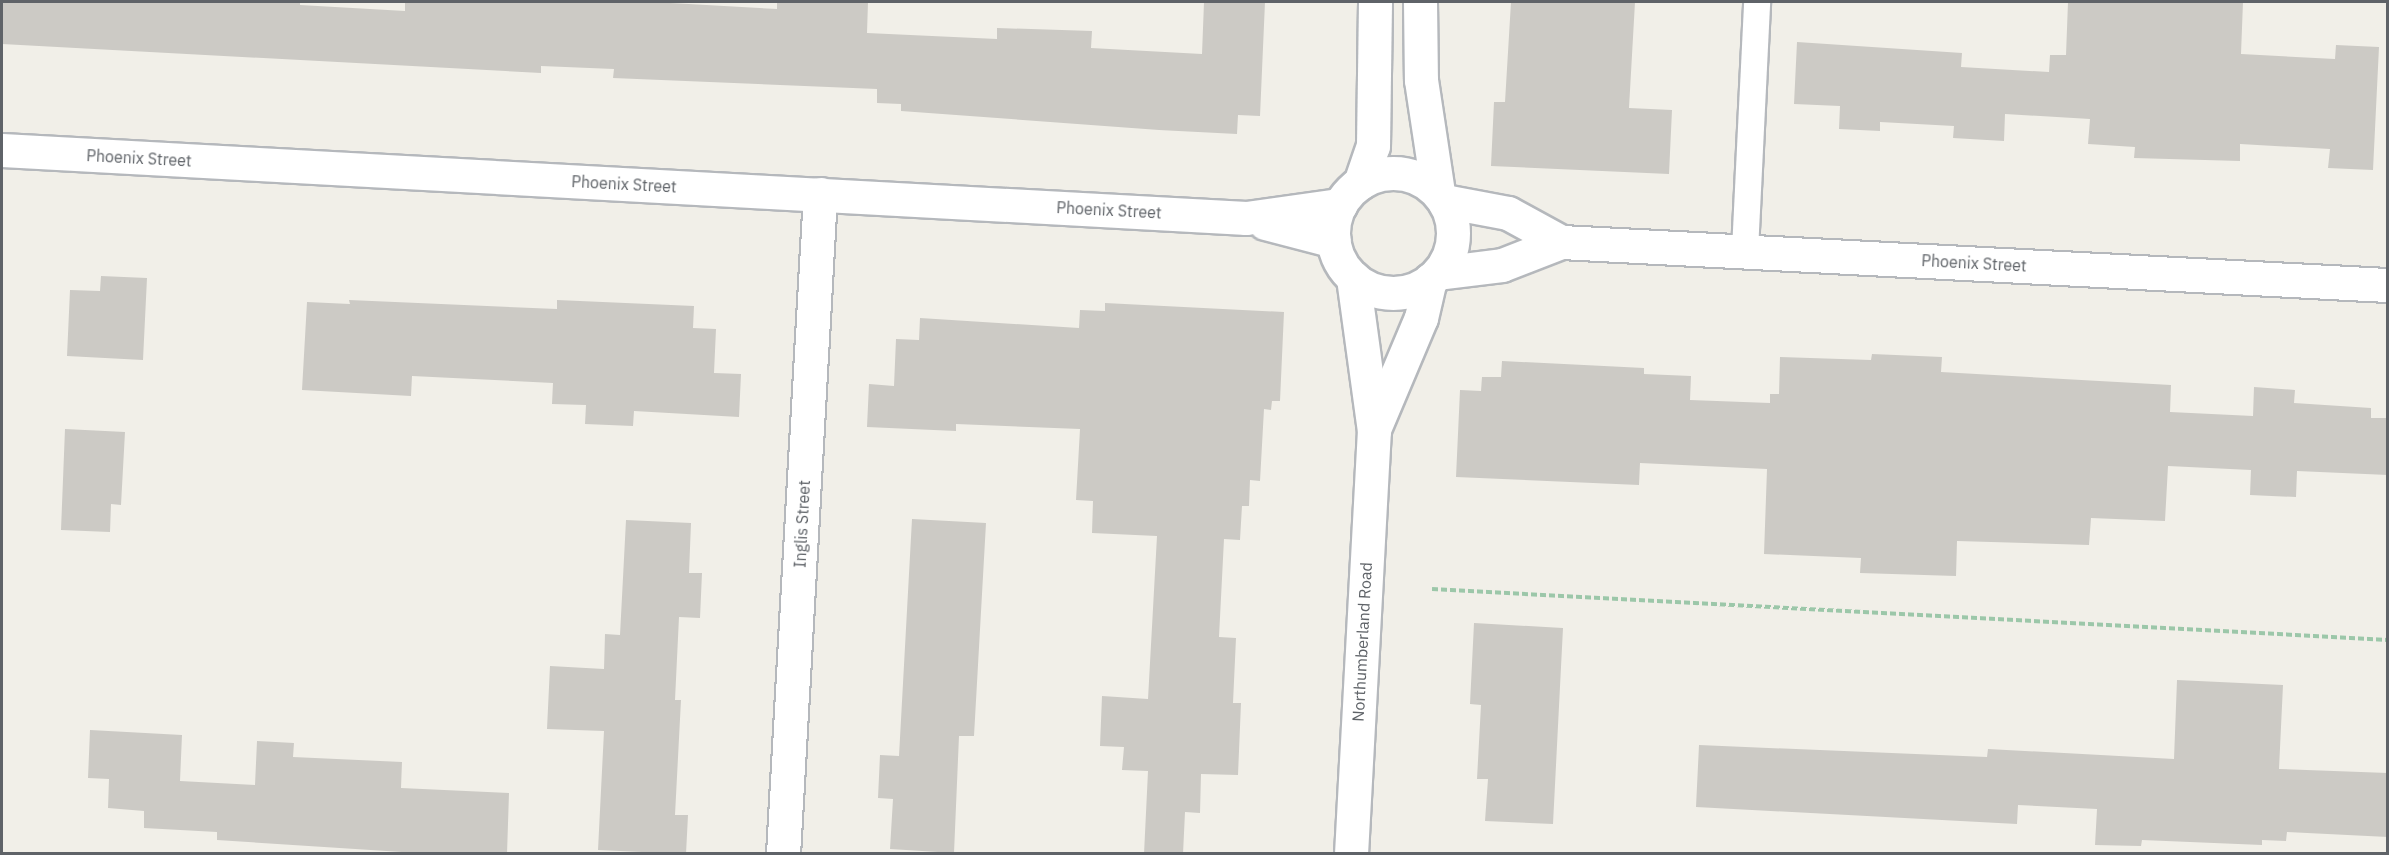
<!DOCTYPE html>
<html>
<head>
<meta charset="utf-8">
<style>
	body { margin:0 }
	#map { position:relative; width:2389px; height:855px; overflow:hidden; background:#f1efe8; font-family:"IBM Plex Sans",sans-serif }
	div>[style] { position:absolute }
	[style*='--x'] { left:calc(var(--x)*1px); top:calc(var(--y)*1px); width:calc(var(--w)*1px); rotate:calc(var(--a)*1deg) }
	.building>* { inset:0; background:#cccac5 }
	.path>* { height:4px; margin-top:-2px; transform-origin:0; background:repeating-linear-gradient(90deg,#9cc7a9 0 6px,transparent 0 9px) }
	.roads { filter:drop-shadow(2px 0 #b5b8bc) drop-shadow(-2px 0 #b5b8bc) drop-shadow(0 2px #b5b8bc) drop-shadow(0 -2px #b5b8bc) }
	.lane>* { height:26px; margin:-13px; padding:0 13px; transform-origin:13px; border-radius:13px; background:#fff }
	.street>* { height:33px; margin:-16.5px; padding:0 16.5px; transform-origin:16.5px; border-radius:16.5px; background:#fff }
	.secondary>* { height:33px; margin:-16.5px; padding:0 16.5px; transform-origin:16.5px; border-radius:16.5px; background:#fff }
	.secondary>.ring { margin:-16.5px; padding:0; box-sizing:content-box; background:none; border:33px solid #fff; border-radius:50% }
	span { translate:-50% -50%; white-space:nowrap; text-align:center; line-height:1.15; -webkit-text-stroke:4.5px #fff; paint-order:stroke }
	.street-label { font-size:16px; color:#5f6368 }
	.frame { position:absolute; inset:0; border:3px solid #5f6368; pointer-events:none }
</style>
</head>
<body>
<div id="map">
	<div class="building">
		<i style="clip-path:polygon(2px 2px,300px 2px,300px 5px,405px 11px,405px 2px,653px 2px,777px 9px,777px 2px,868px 2px,867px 33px,997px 39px,997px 28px,1092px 31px,1091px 48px,1202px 54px,1204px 2px,1265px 2px,1260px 116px,1238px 115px,1237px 134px,1159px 130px,901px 111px,901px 104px,877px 103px,877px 89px,613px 78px,614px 69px,541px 66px,541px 73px,2px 44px)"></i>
		<i style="clip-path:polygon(1511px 2px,1635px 2px,1629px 108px,1672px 110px,1669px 174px,1491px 166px,1494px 102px,1505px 102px)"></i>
		<i style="clip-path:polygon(2068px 2px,2243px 2px,2241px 54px,2335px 59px,2336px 45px,2379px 47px,2373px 170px,2328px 168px,2330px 149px,2240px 144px,2240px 161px,2134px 158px,2135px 147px,2088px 144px,2090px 119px,2005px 114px,2004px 141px,1953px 138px,1954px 126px,1880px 122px,1880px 131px,1839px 129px,1840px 106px,1794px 104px,1797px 42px,1962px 53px,1961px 67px,2049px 72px,2050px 55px,2066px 55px)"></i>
		<i style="clip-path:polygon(101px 276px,147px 278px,143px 360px,67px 356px,70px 290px,100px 291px)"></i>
		<i style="clip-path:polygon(349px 300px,557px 309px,557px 300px,694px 306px,693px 328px,716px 329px,714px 373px,741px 374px,739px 417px,634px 411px,633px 426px,585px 424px,586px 405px,552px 404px,553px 383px,412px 376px,411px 396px,302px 390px,307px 302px,350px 304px)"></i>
		<i style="clip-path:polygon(1105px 303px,1284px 312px,1280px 401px,1272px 401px,1271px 410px,1264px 409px,1260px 481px,1250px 480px,1249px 506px,1242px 506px,1240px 540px,1224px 539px,1219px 637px,1236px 638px,1233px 703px,1241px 703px,1238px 775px,1201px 774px,1200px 813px,1185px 812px,1183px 854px,1144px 854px,1148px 771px,1122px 770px,1124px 747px,1100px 746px,1102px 696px,1148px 699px,1157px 536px,1092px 533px,1093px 501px,1076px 500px,1080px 429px,956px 424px,956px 431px,867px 427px,869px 384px,894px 386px,896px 339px,919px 340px,920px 318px,1079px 328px,1080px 310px,1105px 311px)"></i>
		<i style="clip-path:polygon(1872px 354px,1942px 357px,1941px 372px,2171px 385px,2170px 412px,2253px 416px,2254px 387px,2295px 390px,2294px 403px,2371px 408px,2371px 418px,2388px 418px,2388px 475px,2297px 471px,2296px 497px,2250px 495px,2251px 470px,2168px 466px,2165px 521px,2091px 518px,2089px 545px,1957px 541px,1956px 576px,1860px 573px,1861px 558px,1764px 554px,1767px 469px,1640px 463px,1639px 485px,1456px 477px,1460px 390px,1481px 391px,1482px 377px,1501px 377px,1502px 361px,1644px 368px,1644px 374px,1691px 376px,1690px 400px,1770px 403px,1770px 394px,1779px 394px,1780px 357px,1871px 360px)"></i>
		<i style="clip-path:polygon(65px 429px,125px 432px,121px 505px,111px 504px,110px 532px,61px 530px)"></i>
		<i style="clip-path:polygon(912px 519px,986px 523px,974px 736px,959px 736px,954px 853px,890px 849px,893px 799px,878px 798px,880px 755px,899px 756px)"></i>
		<i style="clip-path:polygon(626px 520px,691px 523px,689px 573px,702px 573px,700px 618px,679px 617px,675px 700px,681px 700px,675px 815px,688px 815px,686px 854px,598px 850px,604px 731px,547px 729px,550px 666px,604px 669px,605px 634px,620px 635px)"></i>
		<i style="clip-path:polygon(1474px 623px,1563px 628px,1553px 824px,1485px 821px,1488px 779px,1477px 779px,1481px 705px,1470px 704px)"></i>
		<i style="clip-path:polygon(2177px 680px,2283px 685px,2279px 769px,2388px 773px,2388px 837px,2287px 832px,2286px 841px,2262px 840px,2262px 845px,2142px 840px,2141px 846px,2095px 845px,2097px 809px,2018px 805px,2017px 824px,1696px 807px,1699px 745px,1987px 757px,1988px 749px,2174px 759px)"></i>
		<i style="clip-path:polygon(90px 730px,182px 735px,180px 781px,255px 785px,257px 741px,294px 743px,293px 757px,402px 762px,401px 788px,509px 793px,507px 854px,433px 854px,217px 840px,217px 832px,144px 828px,144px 811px,108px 808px,109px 779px,88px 778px)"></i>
	</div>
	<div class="path">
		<i style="--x:1432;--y:589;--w:957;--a:3.05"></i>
	</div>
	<div class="roads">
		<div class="lane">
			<i style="--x:1745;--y:251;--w:249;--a:-87.2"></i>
		</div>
		<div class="street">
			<i style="--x:2;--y:150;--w:1246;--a:3.13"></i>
			<i style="--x:1246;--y:218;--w:95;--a:-7.9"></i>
			<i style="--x:1265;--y:223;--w:71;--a:14.6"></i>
			<i style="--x:783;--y:854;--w:661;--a:-86.79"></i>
		</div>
		<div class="secondary">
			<i style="--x:1420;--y:2;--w:78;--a:89.3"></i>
			<i style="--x:1421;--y:80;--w:113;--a:81.4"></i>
			<i class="ring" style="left:1333px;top:173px;width:87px;height:87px"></i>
			<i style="--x:1360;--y:183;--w:39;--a:-71"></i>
			<i style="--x:1373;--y:146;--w:144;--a:-89.2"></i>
			<i style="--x:1444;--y:201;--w:65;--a:10.6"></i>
			<i style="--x:1508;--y:213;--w:60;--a:28.7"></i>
			<i style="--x:1438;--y:273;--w:64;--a:-7.1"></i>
			<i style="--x:1502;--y:265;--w:63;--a:-21.3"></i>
			<i style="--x:1561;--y:242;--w:828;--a:2.98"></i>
			<i style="--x:1374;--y:429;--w:121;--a:-67.1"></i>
			<i style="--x:1421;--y:318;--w:39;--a:-77"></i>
			<i style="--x:1351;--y:854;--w:424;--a:-86.9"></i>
			<i style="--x:1374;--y:431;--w:155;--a:-97.8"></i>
		</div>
	</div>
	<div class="street-label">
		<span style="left:139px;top:158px;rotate:3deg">Phoenix Street</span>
		<span style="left:624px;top:184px;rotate:3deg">Phoenix Street</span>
		<span style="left:1109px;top:210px;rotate:3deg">Phoenix Street</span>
		<span style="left:1974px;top:263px;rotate:3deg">Phoenix Street</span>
		<span style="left:802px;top:524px;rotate:-87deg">Inglis Street</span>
		<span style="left:1362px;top:642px;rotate:-87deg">Northumberland Road</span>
	</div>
	<div class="frame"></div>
</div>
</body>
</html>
